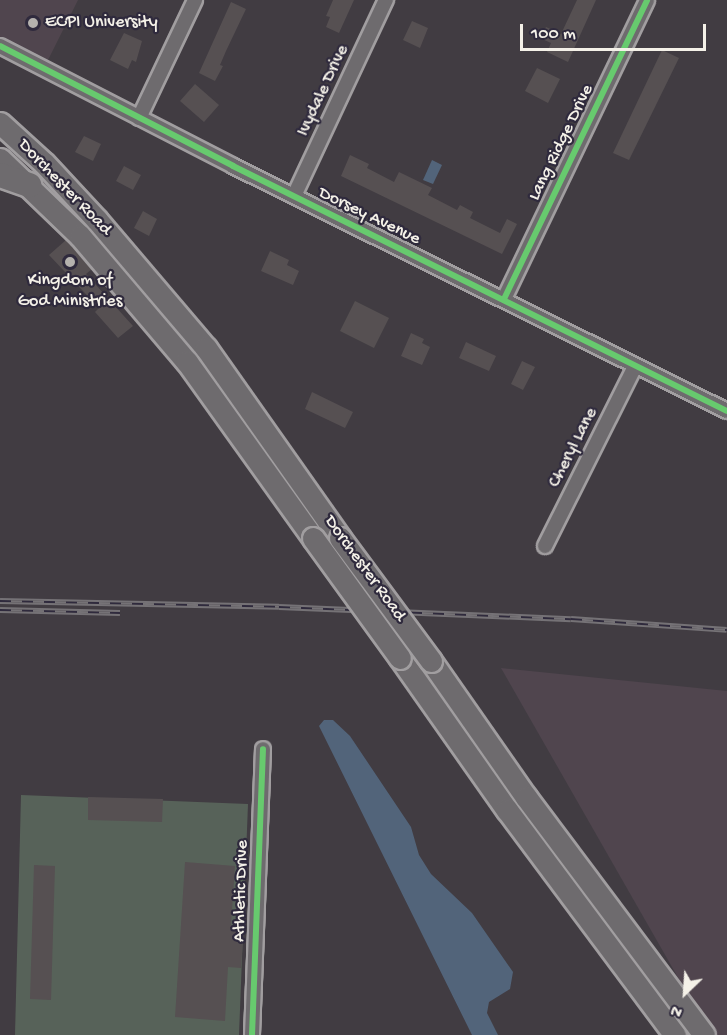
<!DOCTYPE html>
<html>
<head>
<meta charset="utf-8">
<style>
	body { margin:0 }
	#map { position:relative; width:727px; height:1035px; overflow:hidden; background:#413c42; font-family:"Gochi Hand",sans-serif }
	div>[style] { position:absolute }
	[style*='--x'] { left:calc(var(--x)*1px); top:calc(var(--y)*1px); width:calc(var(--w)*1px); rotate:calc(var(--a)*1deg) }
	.built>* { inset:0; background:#50454e }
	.green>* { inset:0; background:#576259 }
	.water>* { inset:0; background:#52647a }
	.building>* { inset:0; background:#565052 }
	.roads { filter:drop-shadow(2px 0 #a19ea0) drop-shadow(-2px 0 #a19ea0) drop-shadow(0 2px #a19ea0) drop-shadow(0 -2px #a19ea0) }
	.street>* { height:14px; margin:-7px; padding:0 7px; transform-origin:7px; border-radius:7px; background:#6e6b6e }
	.primary>* { height:21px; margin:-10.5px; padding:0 10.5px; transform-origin:10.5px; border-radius:10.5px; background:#6e6b6e }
	.highway>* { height:24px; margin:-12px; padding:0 12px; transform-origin:12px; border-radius:12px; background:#6e6b6e }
	.rail>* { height:6px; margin-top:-3px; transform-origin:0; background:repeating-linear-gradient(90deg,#2f2a3d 0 11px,#757276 0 22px); box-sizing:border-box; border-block:2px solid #757276 }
	.bridges { filter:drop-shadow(2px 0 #a19ea0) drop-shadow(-2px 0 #a19ea0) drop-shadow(0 2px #a19ea0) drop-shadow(0 -2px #a19ea0) }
	.primary-bridge>* { height:21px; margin:-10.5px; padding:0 10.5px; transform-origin:10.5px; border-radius:10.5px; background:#6e6b6e }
	.cycleway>* { height:6px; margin:-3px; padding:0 3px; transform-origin:3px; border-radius:3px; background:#67ca6e }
	.dots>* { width:16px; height:16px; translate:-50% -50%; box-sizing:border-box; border:3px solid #2f2a3d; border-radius:50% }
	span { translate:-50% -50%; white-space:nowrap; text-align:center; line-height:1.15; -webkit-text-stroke:4.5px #2f2a3d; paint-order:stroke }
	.poi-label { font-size:18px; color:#f4f1e8 }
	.left { translate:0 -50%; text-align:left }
	.street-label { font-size:18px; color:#f4f1e8 }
	.north { position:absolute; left:655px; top:963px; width:60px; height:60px; -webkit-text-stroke:4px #2f2a3d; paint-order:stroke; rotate:205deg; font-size:16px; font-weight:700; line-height:24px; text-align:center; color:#f4f1e8 }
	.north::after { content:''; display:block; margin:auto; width:21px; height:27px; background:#f4f1e8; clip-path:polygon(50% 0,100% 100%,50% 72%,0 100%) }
	.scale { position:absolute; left:520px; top:24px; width:186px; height:27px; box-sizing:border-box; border:3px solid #f4f1e8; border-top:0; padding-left:8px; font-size:18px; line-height:21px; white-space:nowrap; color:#f4f1e8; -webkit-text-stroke:4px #2f2a3d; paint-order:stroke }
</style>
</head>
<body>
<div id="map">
	<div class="built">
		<i style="clip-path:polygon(0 0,78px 0,43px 70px,0 46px)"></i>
		<i style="clip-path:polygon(501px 668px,727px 691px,727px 1035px,715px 1035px,704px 1023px)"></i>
	</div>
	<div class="green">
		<i style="clip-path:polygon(21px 795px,248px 804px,239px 1035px,15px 1035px)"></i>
	</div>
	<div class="water">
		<i style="clip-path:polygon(432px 160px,442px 165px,433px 184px,423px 180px)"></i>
		<i style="clip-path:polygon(324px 720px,333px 720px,350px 736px,411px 827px,419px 855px,431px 874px,472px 913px,513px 972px,510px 989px,489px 1002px,487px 1013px,498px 1035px,472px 1035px,319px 726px)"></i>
	</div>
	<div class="building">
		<i style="clip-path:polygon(333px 0,354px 0,339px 33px,326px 27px,330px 17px,326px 16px)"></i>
		<i style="clip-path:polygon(577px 0,596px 0,568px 62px,547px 52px,551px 43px,540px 38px,546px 27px,561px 34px)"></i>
		<i style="clip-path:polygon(231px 2px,246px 9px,226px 51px,220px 65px,223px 66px,215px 81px,199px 73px)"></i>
		<i style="clip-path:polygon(412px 21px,428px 28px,420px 48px,403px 40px)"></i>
		<i style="clip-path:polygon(124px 33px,142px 41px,136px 62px,132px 60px,128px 69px,110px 60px)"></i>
		<i style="clip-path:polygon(662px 50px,679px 58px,629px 160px,613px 153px)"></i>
		<i style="clip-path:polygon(537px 68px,560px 79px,548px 103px,525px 91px)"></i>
		<i style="clip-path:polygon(195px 84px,219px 105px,204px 122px,180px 101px)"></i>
		<i style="clip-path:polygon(84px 136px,101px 144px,93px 161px,75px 152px)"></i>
		<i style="clip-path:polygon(350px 155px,369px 164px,367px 168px,394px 182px,399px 172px,432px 188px,428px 195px,457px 210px,460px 205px,473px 212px,470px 218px,500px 233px,507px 219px,517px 224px,502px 254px,341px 176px)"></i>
		<i style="clip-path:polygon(124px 166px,141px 175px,133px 190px,116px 181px)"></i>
		<i style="clip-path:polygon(143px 211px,157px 219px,149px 236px,134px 228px)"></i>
		<i style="clip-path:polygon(66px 240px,92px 269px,86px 274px,133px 326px,118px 338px,95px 312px,99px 308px,49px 255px)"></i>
		<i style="clip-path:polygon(270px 251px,289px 260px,287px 265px,299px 271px,293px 285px,261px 271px)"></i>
		<i style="clip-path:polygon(355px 301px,389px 318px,374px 348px,340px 331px)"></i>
		<i style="clip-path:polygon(411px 333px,424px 339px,422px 343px,430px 347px,422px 365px,401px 356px)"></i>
		<i style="clip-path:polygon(466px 342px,496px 356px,489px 371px,459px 358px)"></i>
		<i style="clip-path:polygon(522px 361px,535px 367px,523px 390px,511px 384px)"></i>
		<i style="clip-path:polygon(312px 392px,353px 412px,345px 428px,305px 409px)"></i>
		<i style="clip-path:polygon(88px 797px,163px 799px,162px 822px,88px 820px)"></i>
		<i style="clip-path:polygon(185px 862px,235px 866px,231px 925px,244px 926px,241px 968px,228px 967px,225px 1021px,175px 1017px)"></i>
		<i style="clip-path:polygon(34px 865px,55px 866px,51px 1000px,30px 999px)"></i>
	</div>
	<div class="roads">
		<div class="street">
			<i style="--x:0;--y:46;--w:262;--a:27.2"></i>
			<i style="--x:233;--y:166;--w:551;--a:26.38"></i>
			<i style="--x:139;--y:118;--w:131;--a:-64.6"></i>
			<i style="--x:294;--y:196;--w:217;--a:-64.9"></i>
			<i style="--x:504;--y:299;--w:331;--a:-64.4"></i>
			<i style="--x:545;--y:546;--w:201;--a:-63.4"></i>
			<i style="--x:252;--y:1035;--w:286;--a:-87.8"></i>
		</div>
		<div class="primary">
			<i style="--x:0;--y:123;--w:59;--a:42.3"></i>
			<i style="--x:44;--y:163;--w:78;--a:47.1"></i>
			<i style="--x:97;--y:220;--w:168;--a:49.6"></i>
			<i style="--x:206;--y:348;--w:232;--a:54.8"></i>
			<i style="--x:0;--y:159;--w:111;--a:43.9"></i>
			<i style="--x:80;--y:236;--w:165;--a:49.7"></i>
			<i style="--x:187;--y:362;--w:216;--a:54.4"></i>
			<i style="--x:400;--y:658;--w:186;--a:54.9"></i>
			<i style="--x:507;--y:810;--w:281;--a:53.3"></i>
			<i style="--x:431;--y:661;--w:166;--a:55.1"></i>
			<i style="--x:526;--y:797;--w:297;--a:53.2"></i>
		</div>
		<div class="highway">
			<i style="--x:0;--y:175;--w:31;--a:19"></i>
		</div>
	</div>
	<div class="rail">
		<i style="--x:0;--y:601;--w:279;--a:1.2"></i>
		<i style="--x:279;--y:607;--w:292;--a:2.4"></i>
		<i style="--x:571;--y:619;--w:156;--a:4"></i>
		<i style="--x:0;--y:610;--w:120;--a:1.4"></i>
	</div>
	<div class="bridges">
		<div class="primary-bridge">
			<i style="--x:313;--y:538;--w:148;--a:54.1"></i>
			<i style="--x:340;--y:538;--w:153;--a:53.5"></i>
		</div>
	</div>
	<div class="cycleway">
		<i style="--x:0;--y:46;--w:262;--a:27.2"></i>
		<i style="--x:233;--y:166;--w:551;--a:26.38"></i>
		<i style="--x:504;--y:299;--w:331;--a:-64.4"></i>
		<i style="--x:252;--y:1035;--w:286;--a:-87.8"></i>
	</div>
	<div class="dots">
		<i style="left:33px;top:23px;background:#b5b2ae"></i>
		<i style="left:70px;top:262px;background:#b5b2ae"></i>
	</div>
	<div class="poi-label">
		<span class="left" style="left:45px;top:23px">ECPI University</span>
		<span style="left:70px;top:292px">Kingdom of<br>God Ministries</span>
	</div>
	<div class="street-label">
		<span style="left:324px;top:91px;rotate:-65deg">Ivydale Drive</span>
		<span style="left:562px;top:143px;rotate:-64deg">Lang Ridge Drive</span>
		<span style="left:64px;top:188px;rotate:46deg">Dorchester Road</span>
		<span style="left:369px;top:217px;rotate:26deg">Dorsey Avenue</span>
		<span style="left:574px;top:448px;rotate:-63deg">Cheryl Lane</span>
		<span style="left:364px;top:569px;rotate:54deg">Dorchester Road</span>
		<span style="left:242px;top:891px;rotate:-88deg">Athletic Drive</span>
	</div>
	<div class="north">N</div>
	<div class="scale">100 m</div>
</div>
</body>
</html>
